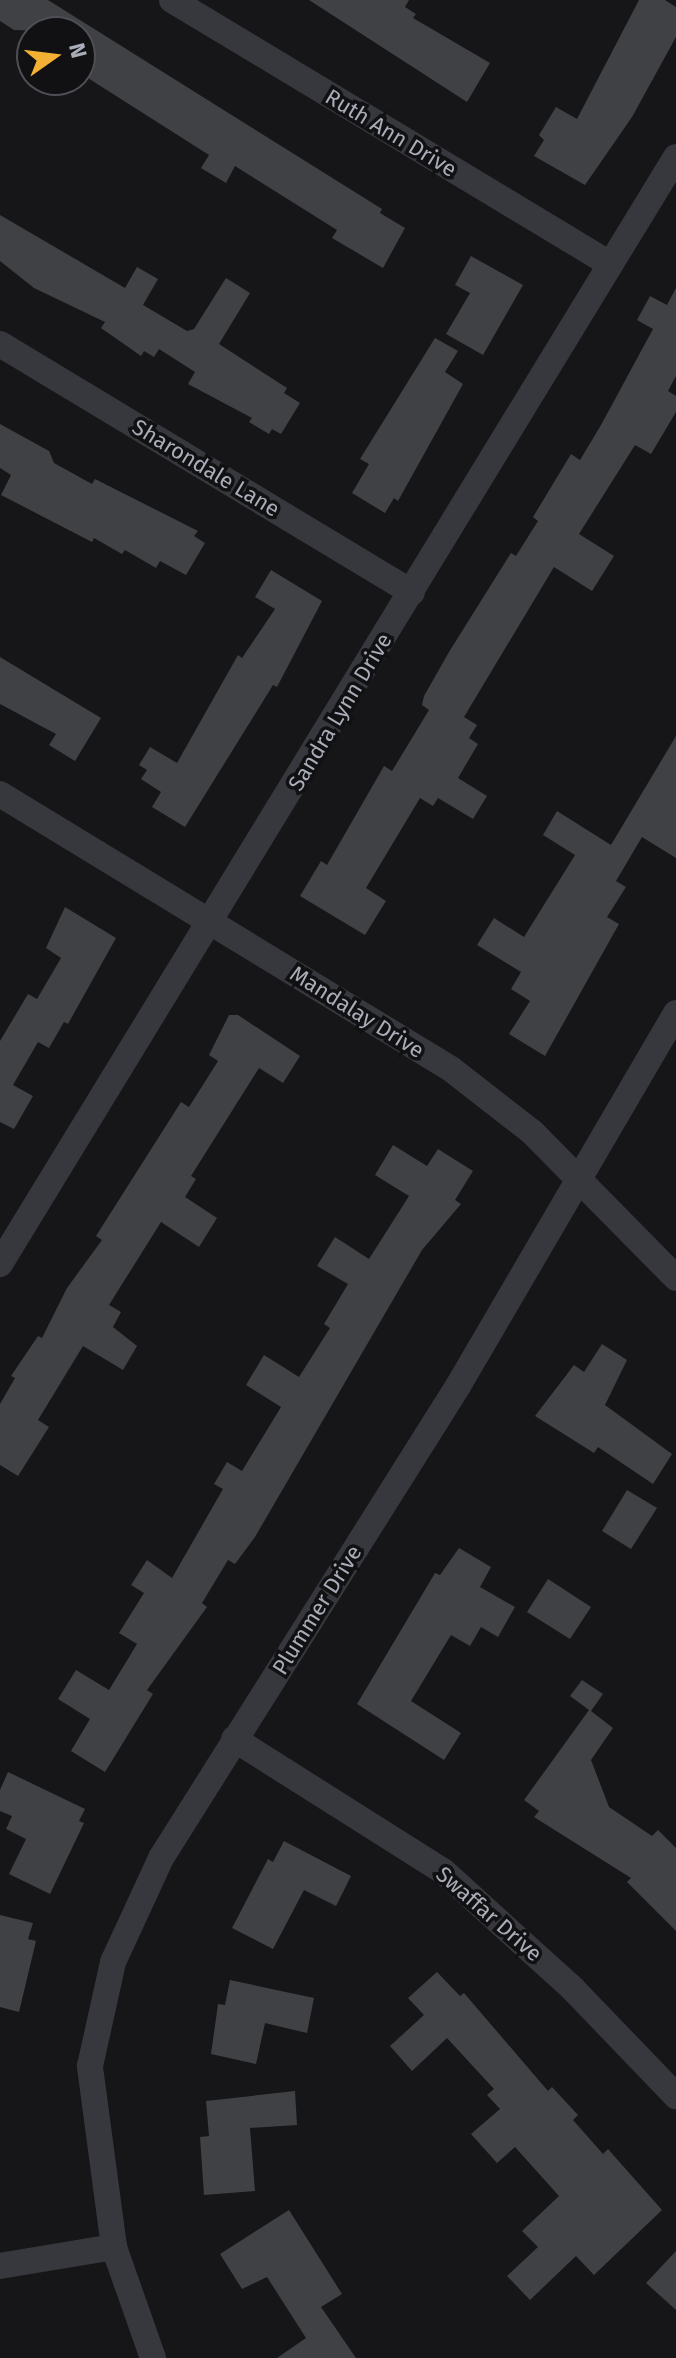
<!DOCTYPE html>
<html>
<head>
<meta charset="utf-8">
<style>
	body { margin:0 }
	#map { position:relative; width:676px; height:2358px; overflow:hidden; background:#161618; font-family:"Fira Sans",sans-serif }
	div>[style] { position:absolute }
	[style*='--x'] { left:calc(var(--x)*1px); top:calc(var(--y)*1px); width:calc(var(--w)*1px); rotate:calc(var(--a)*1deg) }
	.building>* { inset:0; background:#404145 }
	.minor>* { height:26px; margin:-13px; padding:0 13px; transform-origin:13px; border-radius:13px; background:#37383d }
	span { translate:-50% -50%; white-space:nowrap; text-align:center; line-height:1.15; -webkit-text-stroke:7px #111113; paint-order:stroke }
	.street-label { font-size:22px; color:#a8adb8 }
	.north { position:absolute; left:16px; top:16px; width:80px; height:80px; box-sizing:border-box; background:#111113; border:2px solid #4d4f55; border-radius:50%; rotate:76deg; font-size:22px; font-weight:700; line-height:32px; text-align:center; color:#a8adb8 }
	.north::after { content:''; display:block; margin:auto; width:28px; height:36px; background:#f2b134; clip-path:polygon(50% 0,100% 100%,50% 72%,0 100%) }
</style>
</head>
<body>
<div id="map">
	<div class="building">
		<i style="clip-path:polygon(0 0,48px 0,382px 209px,380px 213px,405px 228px,383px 268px,332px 238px,337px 230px,235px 166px,226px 183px,201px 168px,209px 155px,80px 73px,80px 32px,14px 30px,0 21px)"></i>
		<i style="clip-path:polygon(309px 0,409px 0,405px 7px,416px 14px,413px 18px,490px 63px,467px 102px)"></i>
		<i style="clip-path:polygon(639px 0,665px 0,676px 7px,676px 37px,632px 117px,585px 185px,534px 156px,544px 140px,539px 135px,556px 107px,577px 119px)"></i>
		<i style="clip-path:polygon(0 215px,125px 288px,137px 267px,158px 279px,143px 305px,187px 331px,194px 329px,226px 278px,250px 293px,219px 344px,287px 388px,284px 393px,300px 403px,281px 434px,272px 429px,269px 434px,249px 422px,252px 418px,188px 384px,195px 372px,159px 349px,154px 357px,144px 351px,141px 356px,101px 328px,105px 322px,34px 288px,0 261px)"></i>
		<i style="clip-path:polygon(471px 256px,523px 285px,483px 355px,446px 334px,470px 293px,455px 285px)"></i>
		<i style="clip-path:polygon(676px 288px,676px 376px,668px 391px,676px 396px,676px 412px,651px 454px,635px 445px,579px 534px,614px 556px,592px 591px,554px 567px,464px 717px,477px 725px,469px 738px,478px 744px,458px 778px,487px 796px,473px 819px,438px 798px,433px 806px,420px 798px,366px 888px,386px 901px,365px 935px,300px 896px,321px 861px,327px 865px,384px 766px,392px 771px,429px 710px,422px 705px,424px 696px,449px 652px,511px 553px,516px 556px,538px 521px,533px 517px,571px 454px,580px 460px,601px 425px,653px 329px,637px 320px,650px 296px,667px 305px)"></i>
		<i style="clip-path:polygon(435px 338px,458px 351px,445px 372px,463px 384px,398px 501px,394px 498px,385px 513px,352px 493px,369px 464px,360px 459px)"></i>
		<i style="clip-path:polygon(0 424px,49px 451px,54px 463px,92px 484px,95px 479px,198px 531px,194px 536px,205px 543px,186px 575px,160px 561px,156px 568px,125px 550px,122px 554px,94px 538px,92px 542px,1px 495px,11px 475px,0 468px)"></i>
		<i style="clip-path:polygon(271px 570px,322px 601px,277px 687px,273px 685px,185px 827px,152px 807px,161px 792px,141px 779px,147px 770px,139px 765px,150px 747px,177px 763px,238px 655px,242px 658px,275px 609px,255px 597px)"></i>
		<i style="clip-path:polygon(0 657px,101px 718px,75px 761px,49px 745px,56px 734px,0 704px)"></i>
		<i style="clip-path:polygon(676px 736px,676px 858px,642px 837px,616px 881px,626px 887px,607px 917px,619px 924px,545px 1056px,509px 1034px,530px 1001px,511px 989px,521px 972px,477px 945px,494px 918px,524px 937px,575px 855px,543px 835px,557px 811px,611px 845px)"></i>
		<i style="clip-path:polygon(65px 907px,116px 938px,68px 1024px,64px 1022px,49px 1048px,38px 1042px,13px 1085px,33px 1096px,14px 1129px,0 1122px,0 1041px,28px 994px,37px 999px,61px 958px,46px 948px)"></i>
		<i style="clip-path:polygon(229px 1015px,238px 1015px,300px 1056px,283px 1083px,259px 1068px,191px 1176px,196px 1179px,185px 1197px,217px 1218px,199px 1247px,161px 1222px,109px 1305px,121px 1312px,113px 1327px,137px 1346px,123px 1370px,83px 1346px,38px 1420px,49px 1427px,18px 1476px,0 1465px,0 1404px,15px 1378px,11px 1376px,38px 1336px,42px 1338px,67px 1288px,102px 1240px,96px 1236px,181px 1102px,189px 1107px,218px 1061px,209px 1055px)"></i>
		<i style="clip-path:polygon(393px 1145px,427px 1166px,438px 1149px,473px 1171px,455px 1200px,461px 1204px,422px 1250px,255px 1537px,235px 1564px,228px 1560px,202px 1603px,207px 1607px,147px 1690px,153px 1694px,105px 1772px,71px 1751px,90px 1719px,58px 1699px,76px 1670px,109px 1690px,137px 1644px,119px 1633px,144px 1593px,131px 1585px,147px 1560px,172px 1578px,223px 1489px,214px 1484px,227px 1462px,242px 1471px,281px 1407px,246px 1385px,264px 1355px,299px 1377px,330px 1328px,324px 1324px,348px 1284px,317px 1266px,335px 1237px,369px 1259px,409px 1196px,375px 1175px)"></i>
		<i style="clip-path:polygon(602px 1344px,627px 1360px,605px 1405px,672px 1454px,653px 1484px,598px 1447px,594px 1453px,535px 1416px,574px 1365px,584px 1372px)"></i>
		<i style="clip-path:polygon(627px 1490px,657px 1508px,631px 1549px,602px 1531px)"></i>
		<i style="clip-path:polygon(459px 1548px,491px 1567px,480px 1587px,515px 1607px,498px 1637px,481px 1627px,470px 1646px,451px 1635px,411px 1701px,461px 1733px,444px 1760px,357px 1704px,435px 1573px,440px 1575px)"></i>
		<i style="clip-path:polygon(548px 1579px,591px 1607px,570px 1639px,527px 1612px)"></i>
		<i style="clip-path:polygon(582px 1680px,603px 1694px,591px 1711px,613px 1728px,591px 1760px,609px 1807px,652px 1836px,658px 1830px,676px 1848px,676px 1931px,627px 1882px,631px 1878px,534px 1817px,539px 1811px,524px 1800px,589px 1710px,570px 1696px)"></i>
		<i style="clip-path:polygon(8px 1772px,85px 1809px,79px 1821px,84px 1823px,50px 1894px,9px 1874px,26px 1839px,6px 1829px,12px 1816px,0 1811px,0 1790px)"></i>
		<i style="clip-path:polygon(284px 1841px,351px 1876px,336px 1906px,304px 1890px,273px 1949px,232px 1928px,268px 1859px,273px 1862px)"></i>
		<i style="clip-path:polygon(0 1915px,33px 1923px,28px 1939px,36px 1941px,19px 2012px,0 2007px)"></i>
		<i style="clip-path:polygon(437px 1972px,460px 1996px,464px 1993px,548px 2091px,552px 2087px,578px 2115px,573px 2120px,603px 2154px,608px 2149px,662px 2210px,594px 2275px,576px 2256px,530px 2300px,507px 2276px,538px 2247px,522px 2231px,559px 2196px,515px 2147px,497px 2163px,471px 2134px,500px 2109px,487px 2095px,494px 2089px,447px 2038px,412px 2071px,390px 2046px,424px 2015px,408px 1998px)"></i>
		<i style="clip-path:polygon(230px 1980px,314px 1998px,307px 2033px,265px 2023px,256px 2064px,211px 2054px,218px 2004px,225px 2005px)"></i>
		<i style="clip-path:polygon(295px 2091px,297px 2125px,250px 2128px,255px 2191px,204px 2195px,200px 2137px,209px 2136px,206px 2101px)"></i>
		<i style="clip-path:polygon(289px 2210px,342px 2294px,321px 2307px,356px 2358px,277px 2358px,306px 2338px,267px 2277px,242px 2289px,220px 2254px)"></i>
		<i style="clip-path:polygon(676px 2251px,676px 2310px,646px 2283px)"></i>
	</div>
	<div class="minor">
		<i style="--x:172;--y:0;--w:511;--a:31.08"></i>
		<i style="--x:0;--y:344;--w:481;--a:31.1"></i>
		<i style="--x:0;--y:794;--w:528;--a:31.37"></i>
		<i style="--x:451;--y:1069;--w:103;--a:37.9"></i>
		<i style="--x:532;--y:1132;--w:205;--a:45.4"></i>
		<i style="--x:0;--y:1264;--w:1297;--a:-58.59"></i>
		<i style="--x:234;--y:1739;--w:247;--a:32.3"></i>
		<i style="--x:443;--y:1871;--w:176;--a:42.2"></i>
		<i style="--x:573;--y:1989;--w:149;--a:46.1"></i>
		<i style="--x:0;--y:2266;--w:116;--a:-9.5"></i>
		<i style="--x:153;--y:2358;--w:118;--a:-109.4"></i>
		<i style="--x:114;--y:2247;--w:183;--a:-97.6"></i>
		<i style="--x:90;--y:2066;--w:107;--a:-77.5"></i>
		<i style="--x:113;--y:1962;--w:115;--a:-65.2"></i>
		<i style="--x:161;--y:1858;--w:558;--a:-57.82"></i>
		<i style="--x:458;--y:1386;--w:432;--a:-59.7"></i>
	</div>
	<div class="street-label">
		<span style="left:391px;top:133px;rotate:31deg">Ruth Ann Drive</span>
		<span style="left:206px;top:468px;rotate:31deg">Sharondale Lane</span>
		<span style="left:340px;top:712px;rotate:-59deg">Sandra Lynn Drive</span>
		<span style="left:357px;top:1012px;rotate:32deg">Mandalay Drive</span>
		<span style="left:317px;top:1610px;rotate:-58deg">Plummer Drive</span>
		<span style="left:489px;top:1914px;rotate:41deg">Swaffar Drive</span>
	</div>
	<div class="north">N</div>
</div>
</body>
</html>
